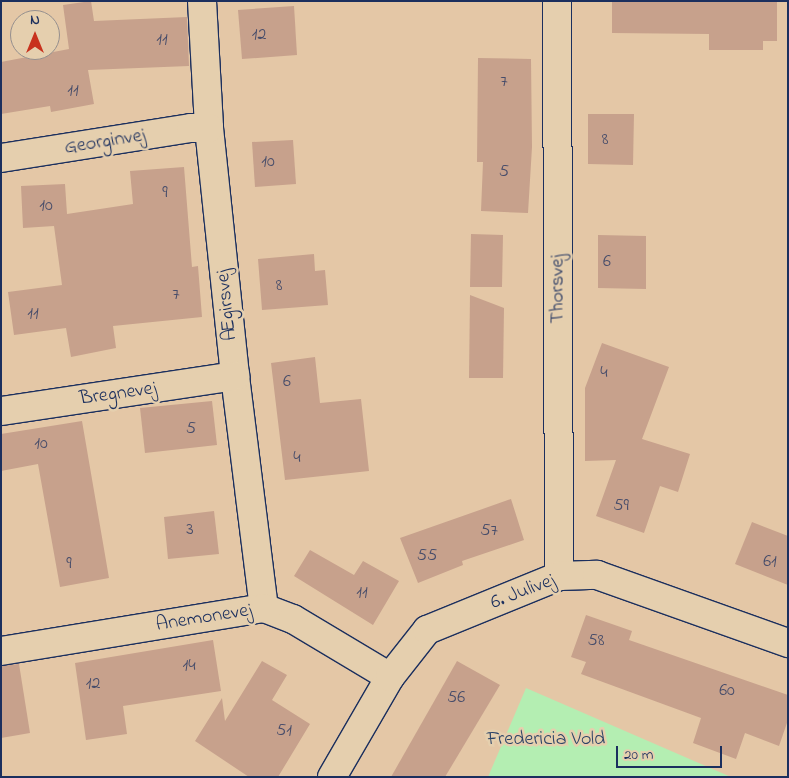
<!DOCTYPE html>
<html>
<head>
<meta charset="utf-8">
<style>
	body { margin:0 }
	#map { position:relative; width:789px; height:778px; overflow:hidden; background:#e4c7a6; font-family:"Indie Flower",sans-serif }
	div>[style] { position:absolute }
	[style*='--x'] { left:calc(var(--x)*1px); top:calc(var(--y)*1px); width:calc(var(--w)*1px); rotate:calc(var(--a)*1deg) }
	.green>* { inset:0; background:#b4eeb2 }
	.building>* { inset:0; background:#c7a18c }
	.roads { filter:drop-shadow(1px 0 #1b2f5e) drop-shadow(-1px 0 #1b2f5e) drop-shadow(0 1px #1b2f5e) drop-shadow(0 -1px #1b2f5e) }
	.minor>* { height:28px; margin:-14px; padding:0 14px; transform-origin:14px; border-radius:14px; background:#e5cfae }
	span { translate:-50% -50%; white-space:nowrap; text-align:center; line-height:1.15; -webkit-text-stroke:5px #e5cfae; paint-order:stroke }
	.number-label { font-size:18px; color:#464c6a }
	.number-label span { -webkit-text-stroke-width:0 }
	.street-label { font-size:20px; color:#1b2f5e }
	.park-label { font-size:20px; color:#2a4266 }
	.frame { position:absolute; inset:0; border:2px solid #1b2f5e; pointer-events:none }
	.north { position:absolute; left:10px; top:10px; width:50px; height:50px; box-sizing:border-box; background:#e5cfae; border:1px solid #948f8e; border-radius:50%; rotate:0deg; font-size:14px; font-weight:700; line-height:20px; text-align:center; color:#1b2f5e }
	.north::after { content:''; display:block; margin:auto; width:18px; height:22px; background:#c8321e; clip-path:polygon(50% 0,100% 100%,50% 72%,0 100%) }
	.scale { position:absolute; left:616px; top:746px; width:106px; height:22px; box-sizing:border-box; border:2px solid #1b2f5e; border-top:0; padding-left:6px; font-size:15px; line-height:18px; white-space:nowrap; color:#1b2f5e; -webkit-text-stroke:4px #e5cfae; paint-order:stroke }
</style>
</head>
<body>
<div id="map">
	<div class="green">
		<i style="clip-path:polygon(526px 688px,731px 777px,488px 777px)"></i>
	</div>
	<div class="building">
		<i style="clip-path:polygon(91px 1px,94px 21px,187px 17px,189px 66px,88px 70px,94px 104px,51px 112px,50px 106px,1px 114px,1px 62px,69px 49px,63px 5px)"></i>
		<i style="clip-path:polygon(612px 1px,777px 1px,777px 41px,763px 41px,763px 50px,709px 50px,709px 34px,612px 33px)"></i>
		<i style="clip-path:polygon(294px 6px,297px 55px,242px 59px,238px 10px)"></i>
		<i style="clip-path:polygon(478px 58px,531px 59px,532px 147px,528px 213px,481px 211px,483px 162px,477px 162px)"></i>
		<i style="clip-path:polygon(588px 114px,634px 114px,633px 165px,588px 164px)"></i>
		<i style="clip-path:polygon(293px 140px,296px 184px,255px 187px,252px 142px)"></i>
		<i style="clip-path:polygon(184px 167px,192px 267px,198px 266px,202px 317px,113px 326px,116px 348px,71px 357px,66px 328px,14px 335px,8px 292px,62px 285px,54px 226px,23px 228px,21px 186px,65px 184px,67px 214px,133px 204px,130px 171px)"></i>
		<i style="clip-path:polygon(471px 234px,503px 235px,502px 287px,470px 287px)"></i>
		<i style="clip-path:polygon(598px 235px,646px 236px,646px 289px,598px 288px)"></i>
		<i style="clip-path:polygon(314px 254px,315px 271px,325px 270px,328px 305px,262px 310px,258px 259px)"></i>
		<i style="clip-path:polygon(470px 295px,504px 308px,503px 378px,469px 378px)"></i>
		<i style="clip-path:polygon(602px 343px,669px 367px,642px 439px,690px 454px,678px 492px,660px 486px,644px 533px,596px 516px,616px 460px,585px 461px,585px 388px)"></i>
		<i style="clip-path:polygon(315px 357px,320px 403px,361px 399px,369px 471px,285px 480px,271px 363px)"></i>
		<i style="clip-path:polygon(212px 401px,217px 445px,145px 453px,140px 408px)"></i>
		<i style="clip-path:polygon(82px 421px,109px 578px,60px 587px,38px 464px,1px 471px,1px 434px)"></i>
		<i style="clip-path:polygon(511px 499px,524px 540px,462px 561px,463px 565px,418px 583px,400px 538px)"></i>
		<i style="clip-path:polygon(214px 511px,219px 554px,168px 559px,164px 517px)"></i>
		<i style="clip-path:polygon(752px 522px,788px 536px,788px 585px,735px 564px)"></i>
		<i style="clip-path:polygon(310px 550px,354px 575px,363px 561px,399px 581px,373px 625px,294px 576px)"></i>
		<i style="clip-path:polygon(586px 615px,632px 631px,629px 640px,788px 695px,788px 720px,779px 746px,745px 733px,736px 759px,693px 743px,701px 718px,581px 674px,586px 662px,571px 657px)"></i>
		<i style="clip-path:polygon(213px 640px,221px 691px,123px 706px,127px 734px,86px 740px,75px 663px)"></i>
		<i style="clip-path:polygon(262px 661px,287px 675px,272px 700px,310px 724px,278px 777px,249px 777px,195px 741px,222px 698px,225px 721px)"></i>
		<i style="clip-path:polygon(457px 661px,500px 685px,445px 777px,391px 777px)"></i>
		<i style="clip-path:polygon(19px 664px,30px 733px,1px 738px,1px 666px)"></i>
	</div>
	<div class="roads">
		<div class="minor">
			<i style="--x:202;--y:1;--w:127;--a:86.8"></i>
			<i style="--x:209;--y:128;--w:249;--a:84"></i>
			<i style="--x:235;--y:376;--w:234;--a:82.9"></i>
			<i style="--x:557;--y:1;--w:575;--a:89.8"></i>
			<i style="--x:1;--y:158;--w:192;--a:-9"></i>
			<i style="--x:191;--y:128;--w:18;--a:0"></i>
			<i style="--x:1;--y:411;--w:237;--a:-8.5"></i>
			<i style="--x:1;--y:651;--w:266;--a:-9.3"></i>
			<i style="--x:264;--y:608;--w:31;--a:21"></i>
			<i style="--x:293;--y:619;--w:113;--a:30.9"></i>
			<i style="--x:332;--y:777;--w:116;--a:-59.9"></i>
			<i style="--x:390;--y:677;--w:60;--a:-51.8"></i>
			<i style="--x:427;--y:630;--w:143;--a:-22.2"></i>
			<i style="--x:559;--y:576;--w:38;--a:-2"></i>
			<i style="--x:597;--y:575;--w:203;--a:19.6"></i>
		</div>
	</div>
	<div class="number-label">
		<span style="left:259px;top:35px">12</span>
		<span style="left:162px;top:40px">11</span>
		<span style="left:504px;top:82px">7</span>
		<span style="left:73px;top:91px">11</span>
		<span style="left:605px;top:140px">8</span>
		<span style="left:268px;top:162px">10</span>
		<span style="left:504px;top:172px">5</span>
		<span style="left:165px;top:193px">9</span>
		<span style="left:46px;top:206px">10</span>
		<span style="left:607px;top:262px">6</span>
		<span style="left:279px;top:286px">8</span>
		<span style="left:176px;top:295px">7</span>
		<span style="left:33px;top:314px">11</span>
		<span style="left:604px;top:373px">4</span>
		<span style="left:287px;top:382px">6</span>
		<span style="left:191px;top:429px">5</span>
		<span style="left:41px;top:444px">10</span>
		<span style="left:297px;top:458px">4</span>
		<span style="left:621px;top:506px">59</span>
		<span style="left:190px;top:530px">3</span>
		<span style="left:489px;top:531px">57</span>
		<span style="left:427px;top:556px">55</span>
		<span style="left:770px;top:562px">61</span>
		<span style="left:69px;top:564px">9</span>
		<span style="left:362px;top:593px">11</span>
		<span style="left:596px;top:641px">58</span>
		<span style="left:189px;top:666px">14</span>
		<span style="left:93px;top:684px">12</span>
		<span style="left:727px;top:691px">60</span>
		<span style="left:456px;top:698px">56</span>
		<span style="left:284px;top:731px">51</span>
	</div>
	<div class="street-label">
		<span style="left:105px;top:142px;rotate:-9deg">Georginvej</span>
		<span style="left:558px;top:289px;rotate:-90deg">Thorsvej</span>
		<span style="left:227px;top:305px;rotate:-96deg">Ægirsvej</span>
		<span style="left:118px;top:394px;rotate:-8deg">Bregnevej</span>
		<span style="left:523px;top:592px;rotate:-21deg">6. Julivej</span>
		<span style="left:204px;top:618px;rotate:-9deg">Anemonevej</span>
	</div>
	<div class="park-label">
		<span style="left:546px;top:739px">Fredericia Vold</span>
	</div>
	<div class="frame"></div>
	<div class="north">N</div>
	<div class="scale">20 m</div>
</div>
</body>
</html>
